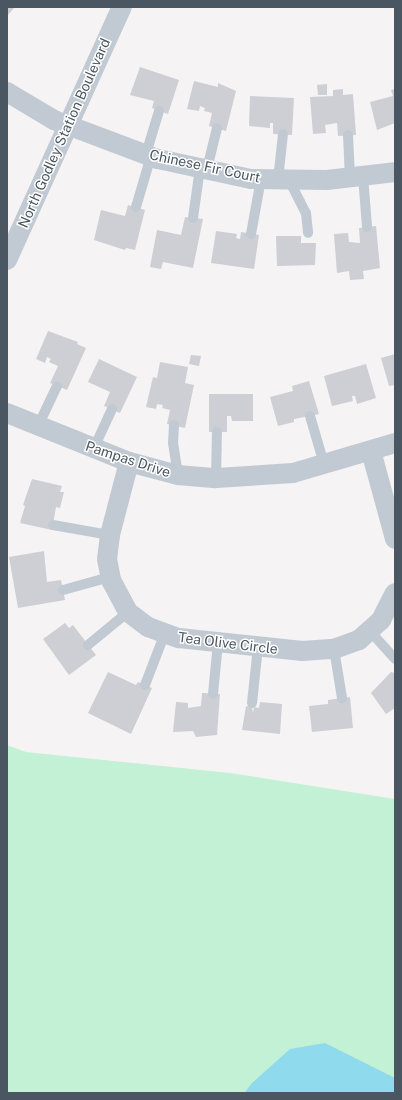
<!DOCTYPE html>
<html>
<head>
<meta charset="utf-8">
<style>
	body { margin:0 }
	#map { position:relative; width:402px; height:1100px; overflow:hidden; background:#f5f3f3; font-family:"Public Sans",sans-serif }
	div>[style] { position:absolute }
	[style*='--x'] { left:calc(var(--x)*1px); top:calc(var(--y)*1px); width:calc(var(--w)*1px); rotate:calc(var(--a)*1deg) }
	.green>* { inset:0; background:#c3f1d5 }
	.water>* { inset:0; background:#90daee }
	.building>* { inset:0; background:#cdcfd5 }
	.service>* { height:10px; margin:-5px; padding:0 5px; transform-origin:5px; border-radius:5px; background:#c1cad2 }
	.minor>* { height:20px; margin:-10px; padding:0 10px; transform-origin:10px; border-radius:10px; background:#c1cad2 }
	span { translate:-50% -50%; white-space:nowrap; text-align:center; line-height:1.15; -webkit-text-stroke:3px #fff; paint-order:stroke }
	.street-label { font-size:14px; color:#4a5661 }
	.frame { position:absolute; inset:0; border:8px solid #4a5661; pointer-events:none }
</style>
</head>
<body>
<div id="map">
	<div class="green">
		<i style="clip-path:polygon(7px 745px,26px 752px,230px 773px,395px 799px,395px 1078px,378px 1071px,251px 1084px,244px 1093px,7px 1093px)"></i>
	</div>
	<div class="water">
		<i style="clip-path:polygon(325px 1043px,395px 1078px,395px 1093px,244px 1093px,251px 1084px,290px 1049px)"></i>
	</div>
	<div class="building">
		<i style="clip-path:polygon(7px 7px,15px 7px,7px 16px)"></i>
		<i style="clip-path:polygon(140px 67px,179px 80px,168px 114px,152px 108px,154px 101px,130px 95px)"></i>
		<i style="clip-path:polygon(194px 81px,218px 87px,218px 83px,236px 91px,226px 131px,209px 126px,212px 113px,204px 111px,205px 108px,200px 106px,199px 111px,187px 109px)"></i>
		<i style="clip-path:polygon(327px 84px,327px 95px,318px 95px,317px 85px)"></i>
		<i style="clip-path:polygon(343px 89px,343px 95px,353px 94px,356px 135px,338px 136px,337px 123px,325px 125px,326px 133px,313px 134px,310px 97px,333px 96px,333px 90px)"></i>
		<i style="clip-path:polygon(395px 89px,395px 123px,377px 130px,370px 102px,393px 96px,391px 90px)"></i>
		<i style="clip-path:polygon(250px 96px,294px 98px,292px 135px,273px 134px,273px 123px,270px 123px,270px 128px,249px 126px)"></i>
		<i style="clip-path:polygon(128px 205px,145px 210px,135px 250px,126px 248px,125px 250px,94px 240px,101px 210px,125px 216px)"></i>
		<i style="clip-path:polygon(185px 217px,203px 219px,193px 268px,163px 262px,161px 269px,150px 267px,157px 230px,181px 235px)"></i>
		<i style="clip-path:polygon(376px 226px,380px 268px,363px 271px,364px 279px,350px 280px,349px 271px,337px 273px,334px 234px,348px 233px,349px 242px,360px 243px,359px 228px)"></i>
		<i style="clip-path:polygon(216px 231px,237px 234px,236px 238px,240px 239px,241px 232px,259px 235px,254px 269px,211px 263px)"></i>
		<i style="clip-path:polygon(276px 236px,301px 236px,301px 243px,316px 243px,315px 265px,277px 266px)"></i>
		<i style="clip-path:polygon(48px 331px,78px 342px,77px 344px,86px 348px,67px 390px,50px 383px,58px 366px,49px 362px,51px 359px,47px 357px,45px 363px,36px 359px)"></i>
		<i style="clip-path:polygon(395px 354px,395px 385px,389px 386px,381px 358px)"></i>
		<i style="clip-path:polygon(191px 355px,201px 356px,199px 366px,189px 364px)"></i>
		<i style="clip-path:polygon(99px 359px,137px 377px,120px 413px,104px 406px,110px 392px,88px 382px)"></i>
		<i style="clip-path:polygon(160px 362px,188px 367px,185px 383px,194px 385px,185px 428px,167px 424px,170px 410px,162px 408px,163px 405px,157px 404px,156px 409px,146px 407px,153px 377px,157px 378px)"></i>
		<i style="clip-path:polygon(366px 364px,376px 398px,357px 404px,355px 396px,352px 396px,353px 401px,332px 406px,324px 376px)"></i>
		<i style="clip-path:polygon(309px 381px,319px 414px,294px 419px,294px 422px,278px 426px,270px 397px,293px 391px,292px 386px)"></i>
		<i style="clip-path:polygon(209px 394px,253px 394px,253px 421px,232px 421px,231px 416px,227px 416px,227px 432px,209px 432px)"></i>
		<i style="clip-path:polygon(32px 479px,62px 486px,60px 492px,64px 492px,60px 508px,56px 507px,52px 530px,20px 523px,25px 506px,23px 505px)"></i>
		<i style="clip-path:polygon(44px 551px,47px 582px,61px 580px,65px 600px,18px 608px,9px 557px)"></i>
		<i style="clip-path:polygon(65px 623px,69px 628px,73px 625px,96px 655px,69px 675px,43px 639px)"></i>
		<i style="clip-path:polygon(108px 672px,136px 685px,138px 682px,152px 688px,131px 734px,88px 713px)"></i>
		<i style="clip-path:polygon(391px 672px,395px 673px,395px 708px,386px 714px,371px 693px)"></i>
		<i style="clip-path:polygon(202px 693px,220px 694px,217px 735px,196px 737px,193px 731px,173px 732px,176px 702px,188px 703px,188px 708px,201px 706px)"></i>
		<i style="clip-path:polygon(350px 697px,353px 728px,312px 732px,309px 706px,328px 704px,328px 700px)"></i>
		<i style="clip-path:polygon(260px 702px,282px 704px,280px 734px,242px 730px,246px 706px,252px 707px,253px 713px,254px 707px,259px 708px)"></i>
	</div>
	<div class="service">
		<i style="--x:348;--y:135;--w:43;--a:87.3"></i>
		<i style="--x:146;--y:154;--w:45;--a:-73.2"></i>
		<i style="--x:207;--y:169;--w:42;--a:-76.3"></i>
		<i style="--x:363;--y:176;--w:51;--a:85.5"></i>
		<i style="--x:278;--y:180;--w:46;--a:-83.8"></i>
		<i style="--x:289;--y:180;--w:37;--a:63"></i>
		<i style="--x:306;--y:213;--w:20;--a:84"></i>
		<i style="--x:136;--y:207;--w:53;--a:-73.6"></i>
		<i style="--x:193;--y:218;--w:50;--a:-82"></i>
		<i style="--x:251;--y:234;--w:56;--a:-79.7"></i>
		<i style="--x:310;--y:416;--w:50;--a:73.7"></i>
		<i style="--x:174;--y:425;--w:18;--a:93"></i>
		<i style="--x:173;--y:443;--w:32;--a:81"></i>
		<i style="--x:38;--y:426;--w:44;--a:-64.6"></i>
		<i style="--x:94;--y:448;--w:43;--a:-65.2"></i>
		<i style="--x:216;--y:478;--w:46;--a:-88.8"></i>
		<i style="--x:53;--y:525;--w:58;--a:10"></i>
		<i style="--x:63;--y:590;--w:49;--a:-15.5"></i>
		<i style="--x:369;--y:630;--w:39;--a:48"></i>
		<i style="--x:88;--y:645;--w:52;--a:-39.5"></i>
		<i style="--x:334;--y:649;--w:50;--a:80.7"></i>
		<i style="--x:145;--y:685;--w:56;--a:-69"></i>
		<i style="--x:213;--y:694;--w:51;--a:-84.4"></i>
		<i style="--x:252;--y:703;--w:56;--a:-83.9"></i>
	</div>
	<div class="minor">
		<i style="--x:7;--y:92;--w:55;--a:30.8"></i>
		<i style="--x:54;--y:120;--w:111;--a:20.6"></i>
		<i style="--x:158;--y:159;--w:95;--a:12.1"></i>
		<i style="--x:251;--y:179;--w:76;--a:0.8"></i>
		<i style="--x:327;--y:180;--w:68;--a:-6.7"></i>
		<i style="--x:7;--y:260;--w:278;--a:-65.6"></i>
		<i style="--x:7;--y:413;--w:131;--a:21.9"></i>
		<i style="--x:129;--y:462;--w:51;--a:14.9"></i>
		<i style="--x:178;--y:475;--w:38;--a:5"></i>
		<i style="--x:216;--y:478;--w:77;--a:-3.7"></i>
		<i style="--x:293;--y:473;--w:106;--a:-16.4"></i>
		<i style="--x:371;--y:451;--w:91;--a:74.7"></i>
		<i style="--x:129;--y:462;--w:75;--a:104.6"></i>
		<i style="--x:110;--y:535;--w:24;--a:97"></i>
		<i style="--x:107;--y:559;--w:21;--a:79"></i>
		<i style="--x:111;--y:580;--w:36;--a:62"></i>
		<i style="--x:128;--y:612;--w:25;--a:37"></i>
		<i style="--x:148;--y:627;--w:33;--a:20"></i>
		<i style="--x:179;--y:638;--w:124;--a:6"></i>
		<i style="--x:302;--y:651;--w:32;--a:-4"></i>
		<i style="--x:334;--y:649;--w:27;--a:-20"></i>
		<i style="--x:359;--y:640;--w:30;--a:-42"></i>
		<i style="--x:381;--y:620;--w:30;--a:-63"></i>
	</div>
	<div class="street-label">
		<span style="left:64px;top:133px;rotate:-66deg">North Godley Station Boulevard</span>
		<span style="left:205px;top:166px;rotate:12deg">Chinese Fir Court</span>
		<span style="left:128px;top:459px;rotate:18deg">Pampas Drive</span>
		<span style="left:228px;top:643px;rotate:7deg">Tea Olive Circle</span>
	</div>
	<div class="frame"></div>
</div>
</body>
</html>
